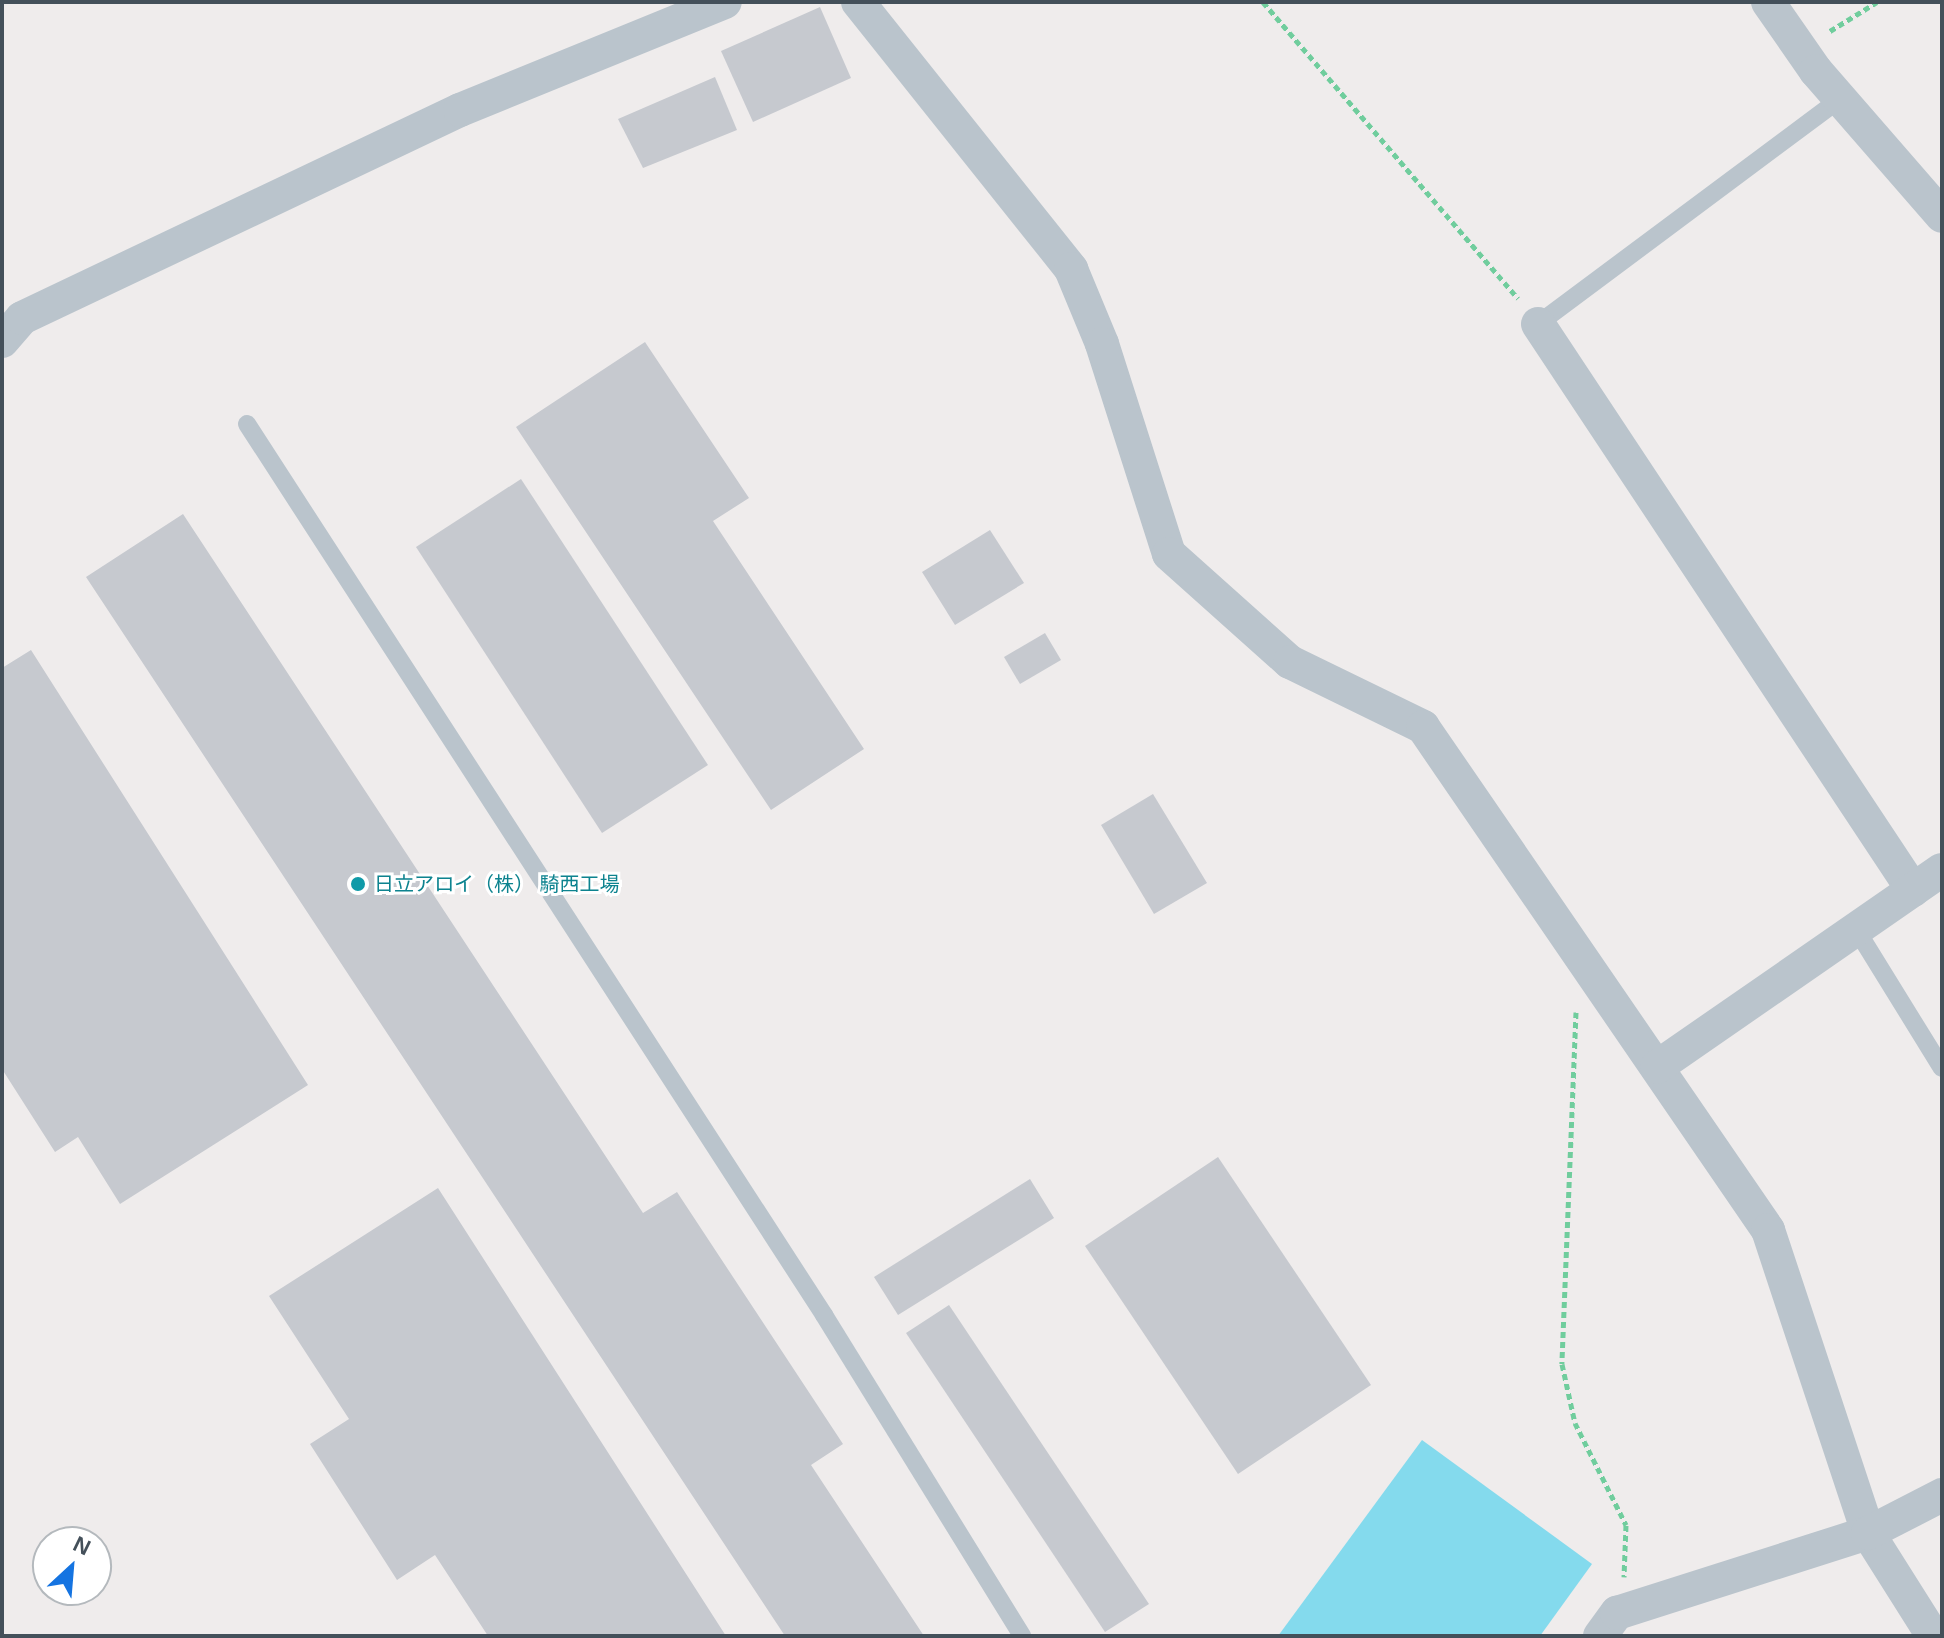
<!DOCTYPE html>
<html>
<head>
<meta charset="utf-8">
<style>
	body { margin:0 }
	#map { position:relative; width:1944px; height:1638px; overflow:hidden; background:#efecec; font-family:Helvetica,"Noto Sans JP",sans-serif }
	div>[style] { position:absolute }
	[style*='--x'] { left:calc(var(--x)*1px); top:calc(var(--y)*1px); width:calc(var(--w)*1px); rotate:calc(var(--a)*1deg) }
	.water>* { inset:0; background:#84daed }
	.building>* { inset:0; background:#c6c9cf }
	.path>* { height:5px; margin-top:-2.5px; transform-origin:0; background:repeating-linear-gradient(90deg,#70cd9d 0 6px,transparent 0 10px) }
	.service>* { height:18px; margin:-9px; padding:0 9px; transform-origin:9px; border-radius:9px; background:#bac4cc }
	.minor>* { height:34px; margin:-17px; padding:0 17px; transform-origin:17px; border-radius:17px; background:#bac4cc }
	.dots>* { width:22px; height:22px; translate:-50% -50%; box-sizing:border-box; border:4px solid #fff; border-radius:50% }
	span { translate:-50% -50%; white-space:nowrap; text-align:center; line-height:1.15; -webkit-text-stroke:6px #fff; paint-order:stroke }
	.culture-label { font-size:20px; color:#0d838f }
	.left { translate:0 -50%; text-align:left }
	.frame { position:absolute; inset:0; border:4px solid #44505a; pointer-events:none }
	.north { position:absolute; left:32px; top:1526px; width:80px; height:80px; box-sizing:border-box; background:#fff; border:2px solid #b4b9bd; border-radius:50%; rotate:26deg; font-size:22px; font-weight:700; line-height:32px; text-align:center; color:#44505a }
	.north::after { content:''; display:block; margin:auto; width:28px; height:36px; background:#1574e1; clip-path:polygon(50% 0,100% 100%,50% 72%,0 100%) }
</style>
</head>
<body>
<div id="map">
	<div class="water">
		<i style="clip-path:polygon(1422px 1440px,1592px 1564px,1540px 1636px,1278px 1636px)"></i>
	</div>
	<div class="building">
		<i style="clip-path:polygon(820px 7px,851px 78px,753px 122px,721px 51px)"></i>
		<i style="clip-path:polygon(715px 77px,737px 130px,643px 168px,618px 119px)"></i>
		<i style="clip-path:polygon(645px 342px,749px 498px,713px 521px,864px 749px,771px 810px,516px 427px)"></i>
		<i style="clip-path:polygon(521px 479px,708px 765px,602px 833px,416px 547px)"></i>
		<i style="clip-path:polygon(183px 514px,643px 1213px,677px 1192px,843px 1444px,811px 1465px,924px 1636px,785px 1636px,86px 577px)"></i>
		<i style="clip-path:polygon(990px 530px,1024px 583px,955px 625px,922px 572px)"></i>
		<i style="clip-path:polygon(1045px 633px,1061px 660px,1020px 684px,1004px 657px)"></i>
		<i style="clip-path:polygon(31px 650px,308px 1085px,120px 1204px,78px 1137px,55px 1152px,2px 1069px,2px 668px)"></i>
		<i style="clip-path:polygon(1153px 794px,1207px 883px,1154px 914px,1101px 825px)"></i>
		<i style="clip-path:polygon(1218px 1157px,1371px 1385px,1238px 1474px,1085px 1246px)"></i>
		<i style="clip-path:polygon(1030px 1179px,1054px 1218px,898px 1315px,874px 1277px)"></i>
		<i style="clip-path:polygon(438px 1188px,726px 1636px,488px 1636px,435px 1555px,397px 1580px,310px 1444px,349px 1419px,269px 1296px)"></i>
		<i style="clip-path:polygon(949px 1305px,1149px 1604px,1105px 1632px,906px 1333px)"></i>
	</div>
	<div class="path">
		<i style="--x:1263;--y:2;--w:391;--a:49.3"></i>
		<i style="--x:1830;--y:31;--w:55;--a:-31.7"></i>
		<i style="--x:1576;--y:1012;--w:352;--a:92.3"></i>
		<i style="--x:1562;--y:1364;--w:60;--a:77.6"></i>
		<i style="--x:1575;--y:1423;--w:114;--a:63.4"></i>
		<i style="--x:1626;--y:1525;--w:52;--a:92.2"></i>
	</div>
	<div class="service">
		<i style="--x:1538;--y:324;--w:377;--a:-36.7"></i>
		<i style="--x:247;--y:424;--w:1062;--a:57.07"></i>
		<i style="--x:824;--y:1315;--w:377;--a:58.3"></i>
		<i style="--x:1856;--y:929;--w:163;--a:58.3"></i>
	</div>
	<div class="minor">
		<i style="--x:858;--y:2;--w:342;--a:51.4"></i>
		<i style="--x:1071;--y:269;--w:81;--a:67.5"></i>
		<i style="--x:1102;--y:344;--w:220;--a:72.3"></i>
		<i style="--x:1169;--y:554;--w:162;--a:41.8"></i>
		<i style="--x:1290;--y:662;--w:148;--a:26"></i>
		<i style="--x:1423;--y:727;--w:610;--a:55.55"></i>
		<i style="--x:1768;--y:1230;--w:319;--a:71.7"></i>
		<i style="--x:1868;--y:1533;--w:122;--a:57.7"></i>
		<i style="--x:1768;--y:2;--w:84;--a:55.2"></i>
		<i style="--x:1816;--y:71;--w:192;--a:49"></i>
		<i style="--x:1538;--y:324;--w:679;--a:56.47"></i>
		<i style="--x:2;--y:341;--w:30;--a:-49"></i>
		<i style="--x:22;--y:318;--w:485;--a:-25.4"></i>
		<i style="--x:460;--y:110;--w:286;--a:-22.2"></i>
		<i style="--x:1657;--y:1067;--w:346;--a:-34.7"></i>
		<i style="--x:1600;--y:1636;--w:29;--a:-54"></i>
		<i style="--x:1617;--y:1613;--w:263;--a:-17.7"></i>
		<i style="--x:1868;--y:1533;--w:83;--a:-27.2"></i>
	</div>
	<div class="dots">
		<i style="left:358px;top:884px;background:#0f9aa8"></i>
	</div>
	<div class="culture-label">
		<span class="left" style="left:374px;top:884px">日立アロイ（株） 騎西工場</span>
	</div>
	<div class="frame"></div>
	<div class="north">N</div>
</div>
</body>
</html>
